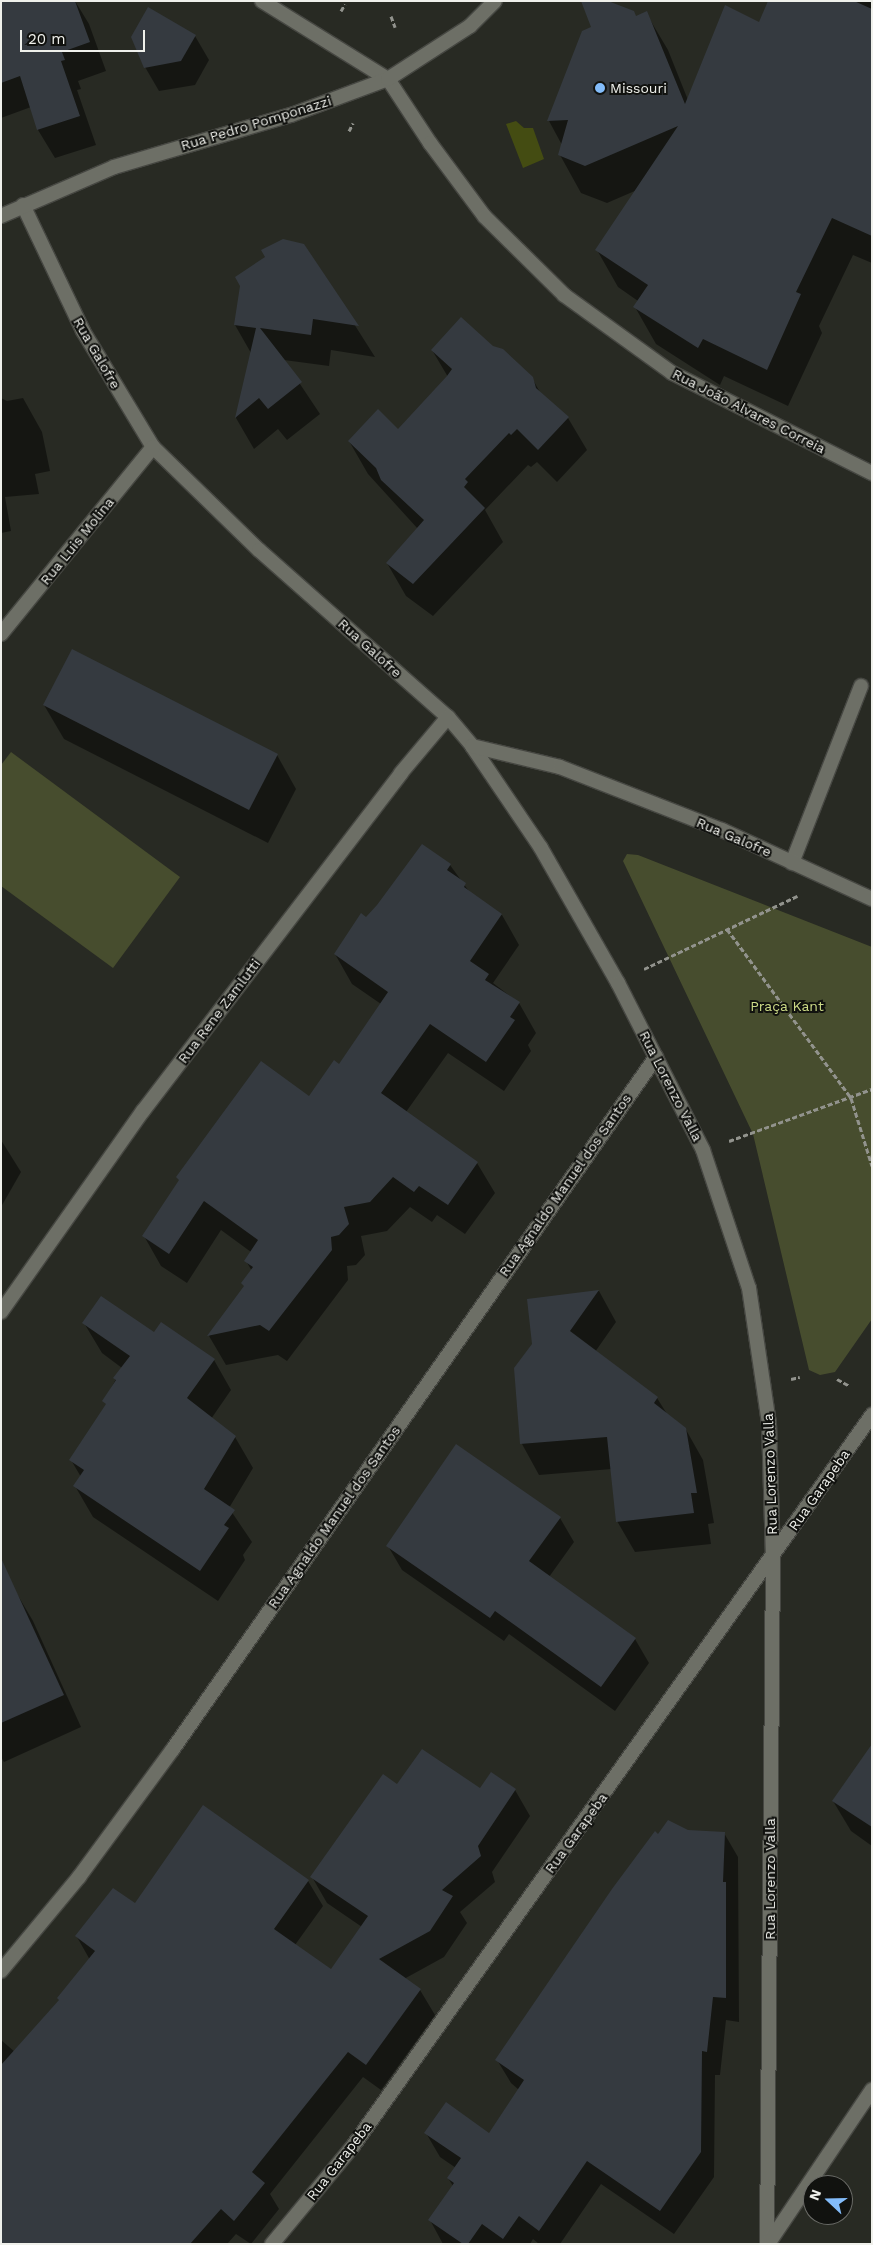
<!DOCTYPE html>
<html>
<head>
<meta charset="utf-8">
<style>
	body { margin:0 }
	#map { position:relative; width:873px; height:2245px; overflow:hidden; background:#282a23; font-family:"Work Sans",sans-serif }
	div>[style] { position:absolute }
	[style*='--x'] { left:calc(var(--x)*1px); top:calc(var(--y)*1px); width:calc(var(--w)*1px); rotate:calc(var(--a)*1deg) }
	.green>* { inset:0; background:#474d2e }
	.water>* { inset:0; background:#444c12 }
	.shadow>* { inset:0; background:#0007 }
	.building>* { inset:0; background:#353a40 }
	.path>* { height:3px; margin-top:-1.5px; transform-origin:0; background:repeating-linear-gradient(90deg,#92938d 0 5px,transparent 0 7.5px) }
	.roads { filter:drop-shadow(1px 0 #464742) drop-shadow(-1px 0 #464742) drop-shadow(0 1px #464742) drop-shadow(0 -1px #464742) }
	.service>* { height:14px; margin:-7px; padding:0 7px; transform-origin:7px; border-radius:7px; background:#6d6f66 }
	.minor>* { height:14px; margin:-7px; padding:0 7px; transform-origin:7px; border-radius:7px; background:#6d6f66 }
	.dots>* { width:14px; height:14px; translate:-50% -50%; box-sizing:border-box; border:2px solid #11120f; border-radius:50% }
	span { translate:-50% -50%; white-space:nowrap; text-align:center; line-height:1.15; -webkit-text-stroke:4px #11120f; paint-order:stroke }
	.poi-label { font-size:14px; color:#eff0eb }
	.left { translate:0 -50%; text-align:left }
	.street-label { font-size:14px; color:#eff0eb }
	.park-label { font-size:14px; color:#cddb87 }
	.frame { position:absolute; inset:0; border:2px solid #eff0eb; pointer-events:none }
	.north { position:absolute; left:803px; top:2175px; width:50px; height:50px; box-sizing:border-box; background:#11120f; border:1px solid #6a6b67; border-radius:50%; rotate:291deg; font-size:14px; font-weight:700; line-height:20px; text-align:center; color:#eff0eb }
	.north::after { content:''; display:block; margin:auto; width:18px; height:22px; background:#83bcfa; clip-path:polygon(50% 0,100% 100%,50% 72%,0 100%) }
	.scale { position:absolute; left:20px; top:30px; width:125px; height:22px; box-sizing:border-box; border:2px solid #eff0eb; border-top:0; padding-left:6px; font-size:15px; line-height:18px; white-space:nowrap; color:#eff0eb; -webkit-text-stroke:4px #11120f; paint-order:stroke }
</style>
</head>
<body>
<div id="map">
	<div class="green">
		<i style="clip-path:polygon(11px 752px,180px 877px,113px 968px,1px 886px,1px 765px)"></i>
		<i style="clip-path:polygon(627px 854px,638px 855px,872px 947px,872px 1319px,835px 1372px,820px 1375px,809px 1370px,753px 1134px,623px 861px)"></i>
	</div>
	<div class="water">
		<i style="clip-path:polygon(516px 121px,524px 128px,533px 128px,544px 159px,523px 168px,506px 124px)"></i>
	</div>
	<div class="shadow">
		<i style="clip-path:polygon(24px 1px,75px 1px,89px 24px,106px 71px,78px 81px,81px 89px,77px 90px,96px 145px,55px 158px,38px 130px,31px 107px,1px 118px,1px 10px)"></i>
		<i style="clip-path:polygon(769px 1px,872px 1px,872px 263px,853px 255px,819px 326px,822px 333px,788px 406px,724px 376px,720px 385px,656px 344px,635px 307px,638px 301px,618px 287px,597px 250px,637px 190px,607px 203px,581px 193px,560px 155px,562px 145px,549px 121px,636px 17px,646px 13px,668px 50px,688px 100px,760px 24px)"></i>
		<i style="clip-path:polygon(195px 36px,209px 60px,195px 85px,159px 91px,145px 67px)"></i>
		<i style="clip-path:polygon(304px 245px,375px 357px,331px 350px,329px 366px,284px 360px,320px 414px,287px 440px,278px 429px,254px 449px,236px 418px,251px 353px,235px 325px)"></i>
		<i style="clip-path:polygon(492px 347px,532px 378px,541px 394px,568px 418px,587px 450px,557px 482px,537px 462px,531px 467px,528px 465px,485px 510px,503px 542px,433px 616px,406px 596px,387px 563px,418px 529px,368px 474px,349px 441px,398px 430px,448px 377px,432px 350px)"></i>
		<i style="clip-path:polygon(1px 398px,7px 401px,23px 398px,42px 432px,50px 471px,35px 474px,39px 494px,5px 497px,11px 531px,1px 533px)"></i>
		<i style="clip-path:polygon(44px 705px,277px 755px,296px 789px,268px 843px,64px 739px)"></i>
		<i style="clip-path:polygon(450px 865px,471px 894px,502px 915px,519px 945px,493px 983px,519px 1003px,536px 1033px,528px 1045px,531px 1051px,504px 1091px,448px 1053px,406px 1112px,477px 1163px,495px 1193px,465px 1234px,437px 1215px,432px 1222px,410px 1207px,387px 1231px,361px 1236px,365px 1255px,356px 1265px,347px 1266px,348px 1280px,287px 1361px,278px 1355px,226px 1365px,209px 1336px,245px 1287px,252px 1271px,246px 1261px,251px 1252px,221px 1230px,187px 1283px,161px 1266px,144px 1236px,309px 1098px,339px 1065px,381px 1004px,352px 984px,335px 954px,366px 919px)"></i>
		<i style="clip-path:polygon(1px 1140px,21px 1172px,1px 1207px)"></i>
		<i style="clip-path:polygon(599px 1291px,616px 1322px,595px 1352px,657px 1398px,667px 1414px,685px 1428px,703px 1460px,714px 1523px,708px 1524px,711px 1544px,635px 1552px,617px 1521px,612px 1469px,539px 1475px,522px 1444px,515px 1368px,533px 1345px,528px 1300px)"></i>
		<i style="clip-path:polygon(84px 1323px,154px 1334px,214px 1360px,231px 1390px,211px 1419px,235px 1437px,253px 1468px,229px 1508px,252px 1542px,243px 1555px,245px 1560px,218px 1601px,93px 1517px,75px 1486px,81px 1477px,71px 1460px,107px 1405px,104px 1401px,122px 1368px,102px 1353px)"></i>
		<i style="clip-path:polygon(560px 1518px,574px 1542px,549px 1577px,635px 1639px,649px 1663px,615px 1711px,509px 1634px,504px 1641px,402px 1570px,388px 1546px)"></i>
		<i style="clip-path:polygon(14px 1589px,33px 1621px,81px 1727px,4px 1762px,1px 1757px,1px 1595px)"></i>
		<i style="clip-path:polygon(872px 1746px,872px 1846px,851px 1831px,833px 1801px)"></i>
		<i style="clip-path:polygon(491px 1773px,515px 1790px,530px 1816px,492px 1872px,495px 1882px,460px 1912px,467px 1923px,444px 1957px,404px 1979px,420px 1990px,435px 2015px,381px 2090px,363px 2077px,270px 2194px,279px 2209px,251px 2244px,236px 2234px,227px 2244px,1px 2244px,1px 2040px,15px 2052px,60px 2001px,90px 1960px,77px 1937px,135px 1904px,308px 1881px,323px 1906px,295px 1945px,331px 1971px,362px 1927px,327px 1903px,312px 1877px,398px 1786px,480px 1790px)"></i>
		<i style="clip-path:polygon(688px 1831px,724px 1833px,738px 1857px,739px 2022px,726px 2020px,720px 2075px,715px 2075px,714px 2177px,674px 2234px,601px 2184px,560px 2244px,539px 2244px,533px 2239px,530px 2244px,443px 2244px,430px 2220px,453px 2186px,448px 2178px,456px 2168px,440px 2157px,426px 2133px,489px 2134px,519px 2090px,511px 2083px,497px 2060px,658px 1835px)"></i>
	</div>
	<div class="building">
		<i style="clip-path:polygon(1px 1px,75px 1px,90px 42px,62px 52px,65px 60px,61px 61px,80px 116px,37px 130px,20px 76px,1px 83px)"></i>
		<i style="clip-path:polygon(581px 1px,608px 1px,634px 11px,636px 16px,647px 11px,685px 104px,725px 5px,759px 22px,768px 1px,854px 1px,872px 9px,872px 236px,832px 218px,796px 292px,801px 294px,767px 370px,703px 339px,698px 348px,633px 307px,648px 285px,595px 250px,678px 126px,585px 166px,558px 155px,568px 120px,547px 121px,582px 31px,591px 27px)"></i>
		<i style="clip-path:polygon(148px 7px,196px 35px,181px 61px,144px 68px,131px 37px)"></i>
		<i style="clip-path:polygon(283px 239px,304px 244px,359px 326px,313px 319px,311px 335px,260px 328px,302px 382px,268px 409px,259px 398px,235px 418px,256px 328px,234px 325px,240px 286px,235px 277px,265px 257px,261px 250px)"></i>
		<i style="clip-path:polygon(461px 317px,493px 346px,503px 349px,533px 377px,536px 388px,569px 417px,538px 450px,517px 429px,511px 435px,509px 433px,465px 479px,468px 482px,464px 487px,485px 508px,413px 584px,386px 563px,424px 520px,381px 480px,376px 468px,348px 441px,378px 409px,398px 429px,447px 376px,452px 369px,431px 350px)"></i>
		<i style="clip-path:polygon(72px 649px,278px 754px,249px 810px,43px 705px)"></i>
		<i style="clip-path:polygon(422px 844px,451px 864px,447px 870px,466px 883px,464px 887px,502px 914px,470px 961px,489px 974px,485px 980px,520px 1002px,510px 1017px,515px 1020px,486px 1062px,430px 1024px,381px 1093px,478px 1162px,448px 1205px,419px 1186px,414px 1192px,393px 1177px,370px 1202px,344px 1207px,349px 1224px,339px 1235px,331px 1237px,332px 1250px,269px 1331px,260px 1325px,207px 1336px,244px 1286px,241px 1283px,253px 1267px,244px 1261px,258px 1240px,204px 1201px,169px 1254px,142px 1236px,179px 1180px,176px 1177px,261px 1061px,309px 1096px,334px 1060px,339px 1064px,388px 992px,334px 954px,361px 913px,366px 917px,377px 905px)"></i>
		<i style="clip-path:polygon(599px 1290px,570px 1331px,658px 1397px,654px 1403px,686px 1428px,697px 1493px,691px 1493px,694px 1513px,616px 1522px,607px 1437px,520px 1444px,514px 1368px,532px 1344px,527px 1299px)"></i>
		<i style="clip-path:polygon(101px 1296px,154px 1332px,161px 1322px,215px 1359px,187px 1398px,236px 1436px,204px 1489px,235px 1510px,224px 1525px,229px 1528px,200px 1571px,73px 1486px,84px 1470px,69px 1460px,106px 1404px,102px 1401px,116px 1380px,113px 1378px,130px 1356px,82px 1323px)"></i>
		<i style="clip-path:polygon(456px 1444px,561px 1517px,529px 1561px,636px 1638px,601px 1687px,495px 1611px,490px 1618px,386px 1546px)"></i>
		<i style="clip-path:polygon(1px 1558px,64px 1695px,1px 1723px)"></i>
		<i style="clip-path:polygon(872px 1744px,872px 1827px,832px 1801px)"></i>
		<i style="clip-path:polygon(422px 1749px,480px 1788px,491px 1772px,516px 1789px,478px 1846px,481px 1856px,442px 1890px,453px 1896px,430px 1931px,379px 1959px,421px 1989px,366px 2065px,348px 2052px,252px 2172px,265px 2183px,234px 2221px,221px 2209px,190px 2244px,1px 2244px,1px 2065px,59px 2000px,57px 1998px,95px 1951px,75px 1936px,113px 1888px,135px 1903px,203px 1805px,309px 1880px,274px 1929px,331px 1969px,368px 1916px,310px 1877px,383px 1774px,397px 1784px)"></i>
		<i style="clip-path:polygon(668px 1820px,688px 1830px,725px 1832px,723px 1882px,726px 1882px,726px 1998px,713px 1997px,707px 2052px,702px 2051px,701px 2152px,660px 2211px,587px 2161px,539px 2231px,519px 2216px,503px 2239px,482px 2224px,468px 2244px,463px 2244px,428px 2220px,454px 2183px,447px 2178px,461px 2158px,424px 2133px,446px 2102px,489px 2133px,524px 2080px,495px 2060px,612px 1889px,655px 1831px,658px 1834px)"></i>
	</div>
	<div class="path">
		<i style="--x:341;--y:11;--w:8;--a:-60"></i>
		<i style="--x:391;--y:16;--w:12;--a:70"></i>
		<i style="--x:349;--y:131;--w:9;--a:-63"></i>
		<i style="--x:727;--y:929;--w:210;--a:53.7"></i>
		<i style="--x:851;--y:1098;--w:71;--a:72.8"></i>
		<i style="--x:644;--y:969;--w:170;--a:-25.5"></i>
		<i style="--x:729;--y:1141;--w:152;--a:-20"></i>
		<i style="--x:791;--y:1379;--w:9;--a:-13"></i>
		<i style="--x:837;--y:1379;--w:13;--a:29"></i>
	</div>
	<div class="roads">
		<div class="service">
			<i style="--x:792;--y:863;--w:190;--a:-68.7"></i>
		</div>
		<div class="minor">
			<i style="--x:262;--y:1;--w:148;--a:31.8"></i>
			<i style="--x:388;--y:79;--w:77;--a:56.7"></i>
			<i style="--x:430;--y:143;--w:92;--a:53.4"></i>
			<i style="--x:485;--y:217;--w:111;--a:44.6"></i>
			<i style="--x:564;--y:295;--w:133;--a:35.8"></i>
			<i style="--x:672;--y:373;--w:224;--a:26.6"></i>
			<i style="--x:23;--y:205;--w:140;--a:64.5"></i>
			<i style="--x:83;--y:331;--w:135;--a:58.9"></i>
			<i style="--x:153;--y:447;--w:148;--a:44.2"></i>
			<i style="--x:259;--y:550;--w:252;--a:41.5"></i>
			<i style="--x:448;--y:717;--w:38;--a:50"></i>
			<i style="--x:472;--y:746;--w:123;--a:55.9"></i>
			<i style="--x:541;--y:848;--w:155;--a:60.3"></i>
			<i style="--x:618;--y:983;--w:187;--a:63"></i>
			<i style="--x:703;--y:1150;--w:145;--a:71.6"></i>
			<i style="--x:749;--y:1288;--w:136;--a:81.6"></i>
			<i style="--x:769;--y:1423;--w:134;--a:88.3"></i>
			<i style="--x:773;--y:1557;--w:687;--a:90.5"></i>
			<i style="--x:1;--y:216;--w:123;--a:-23.4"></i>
			<i style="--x:114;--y:167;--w:184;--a:-16.4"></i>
			<i style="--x:291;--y:115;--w:103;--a:-20.4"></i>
			<i style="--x:388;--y:79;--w:98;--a:-32.9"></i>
			<i style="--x:470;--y:26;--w:35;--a:-45"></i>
			<i style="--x:1;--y:634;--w:241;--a:-50.9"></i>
			<i style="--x:472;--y:746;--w:90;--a:13.4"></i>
			<i style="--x:560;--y:767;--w:174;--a:21.3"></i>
			<i style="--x:722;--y:830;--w:165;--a:24.7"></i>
			<i style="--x:1;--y:1312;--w:246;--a:-54.8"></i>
			<i style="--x:143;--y:1111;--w:425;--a:-52.6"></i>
			<i style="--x:401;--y:773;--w:73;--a:-50"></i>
			<i style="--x:1;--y:1971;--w:122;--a:-50.3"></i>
			<i style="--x:79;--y:1877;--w:159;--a:-53.7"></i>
			<i style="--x:173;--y:1749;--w:844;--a:-55.09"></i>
			<i style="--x:272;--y:2244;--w:127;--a:-50.4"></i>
			<i style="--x:353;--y:2146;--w:897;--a:-54.63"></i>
			<i style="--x:768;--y:2244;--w:186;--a:-56"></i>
		</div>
	</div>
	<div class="dots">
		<i style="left:600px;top:88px;background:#83bcfa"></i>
	</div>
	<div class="poi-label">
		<span class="left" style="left:610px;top:88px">Missouri</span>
	</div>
	<div class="street-label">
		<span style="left:256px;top:123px;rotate:-17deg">Rua Pedro Pomponazzi</span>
		<span style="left:97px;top:353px;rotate:60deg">Rua Galofre</span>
		<span style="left:749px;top:411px;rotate:27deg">Rua João Alvares Correia</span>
		<span style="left:77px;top:541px;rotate:-51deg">Rua Luis Molina</span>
		<span style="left:370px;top:648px;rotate:42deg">Rua Galofre</span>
		<span style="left:734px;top:837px;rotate:23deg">Rua Galofre</span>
		<span style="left:219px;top:1011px;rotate:-53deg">Rua Rene Zamlutti</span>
		<span style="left:671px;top:1086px;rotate:63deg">Rua Lorenzo Valla</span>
		<span style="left:565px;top:1185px;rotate:-55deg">Rua Agnaldo Manuel dos Santos</span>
		<span style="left:770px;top:1474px;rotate:-92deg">Rua Lorenzo Valla</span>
		<span style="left:819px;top:1490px;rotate:-55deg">Rua Garapeba</span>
		<span style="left:334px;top:1517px;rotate:-55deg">Rua Agnaldo Manuel dos Santos</span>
		<span style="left:576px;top:1833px;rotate:-54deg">Rua Garapeba</span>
		<span style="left:770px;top:1879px;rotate:-90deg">Rua Lorenzo Valla</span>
		<span style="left:339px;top:2161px;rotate:-52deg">Rua Garapeba</span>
	</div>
	<div class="park-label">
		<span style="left:787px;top:1006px">Praça Kant</span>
	</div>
	<div class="frame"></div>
	<div class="north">N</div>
	<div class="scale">20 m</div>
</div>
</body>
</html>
